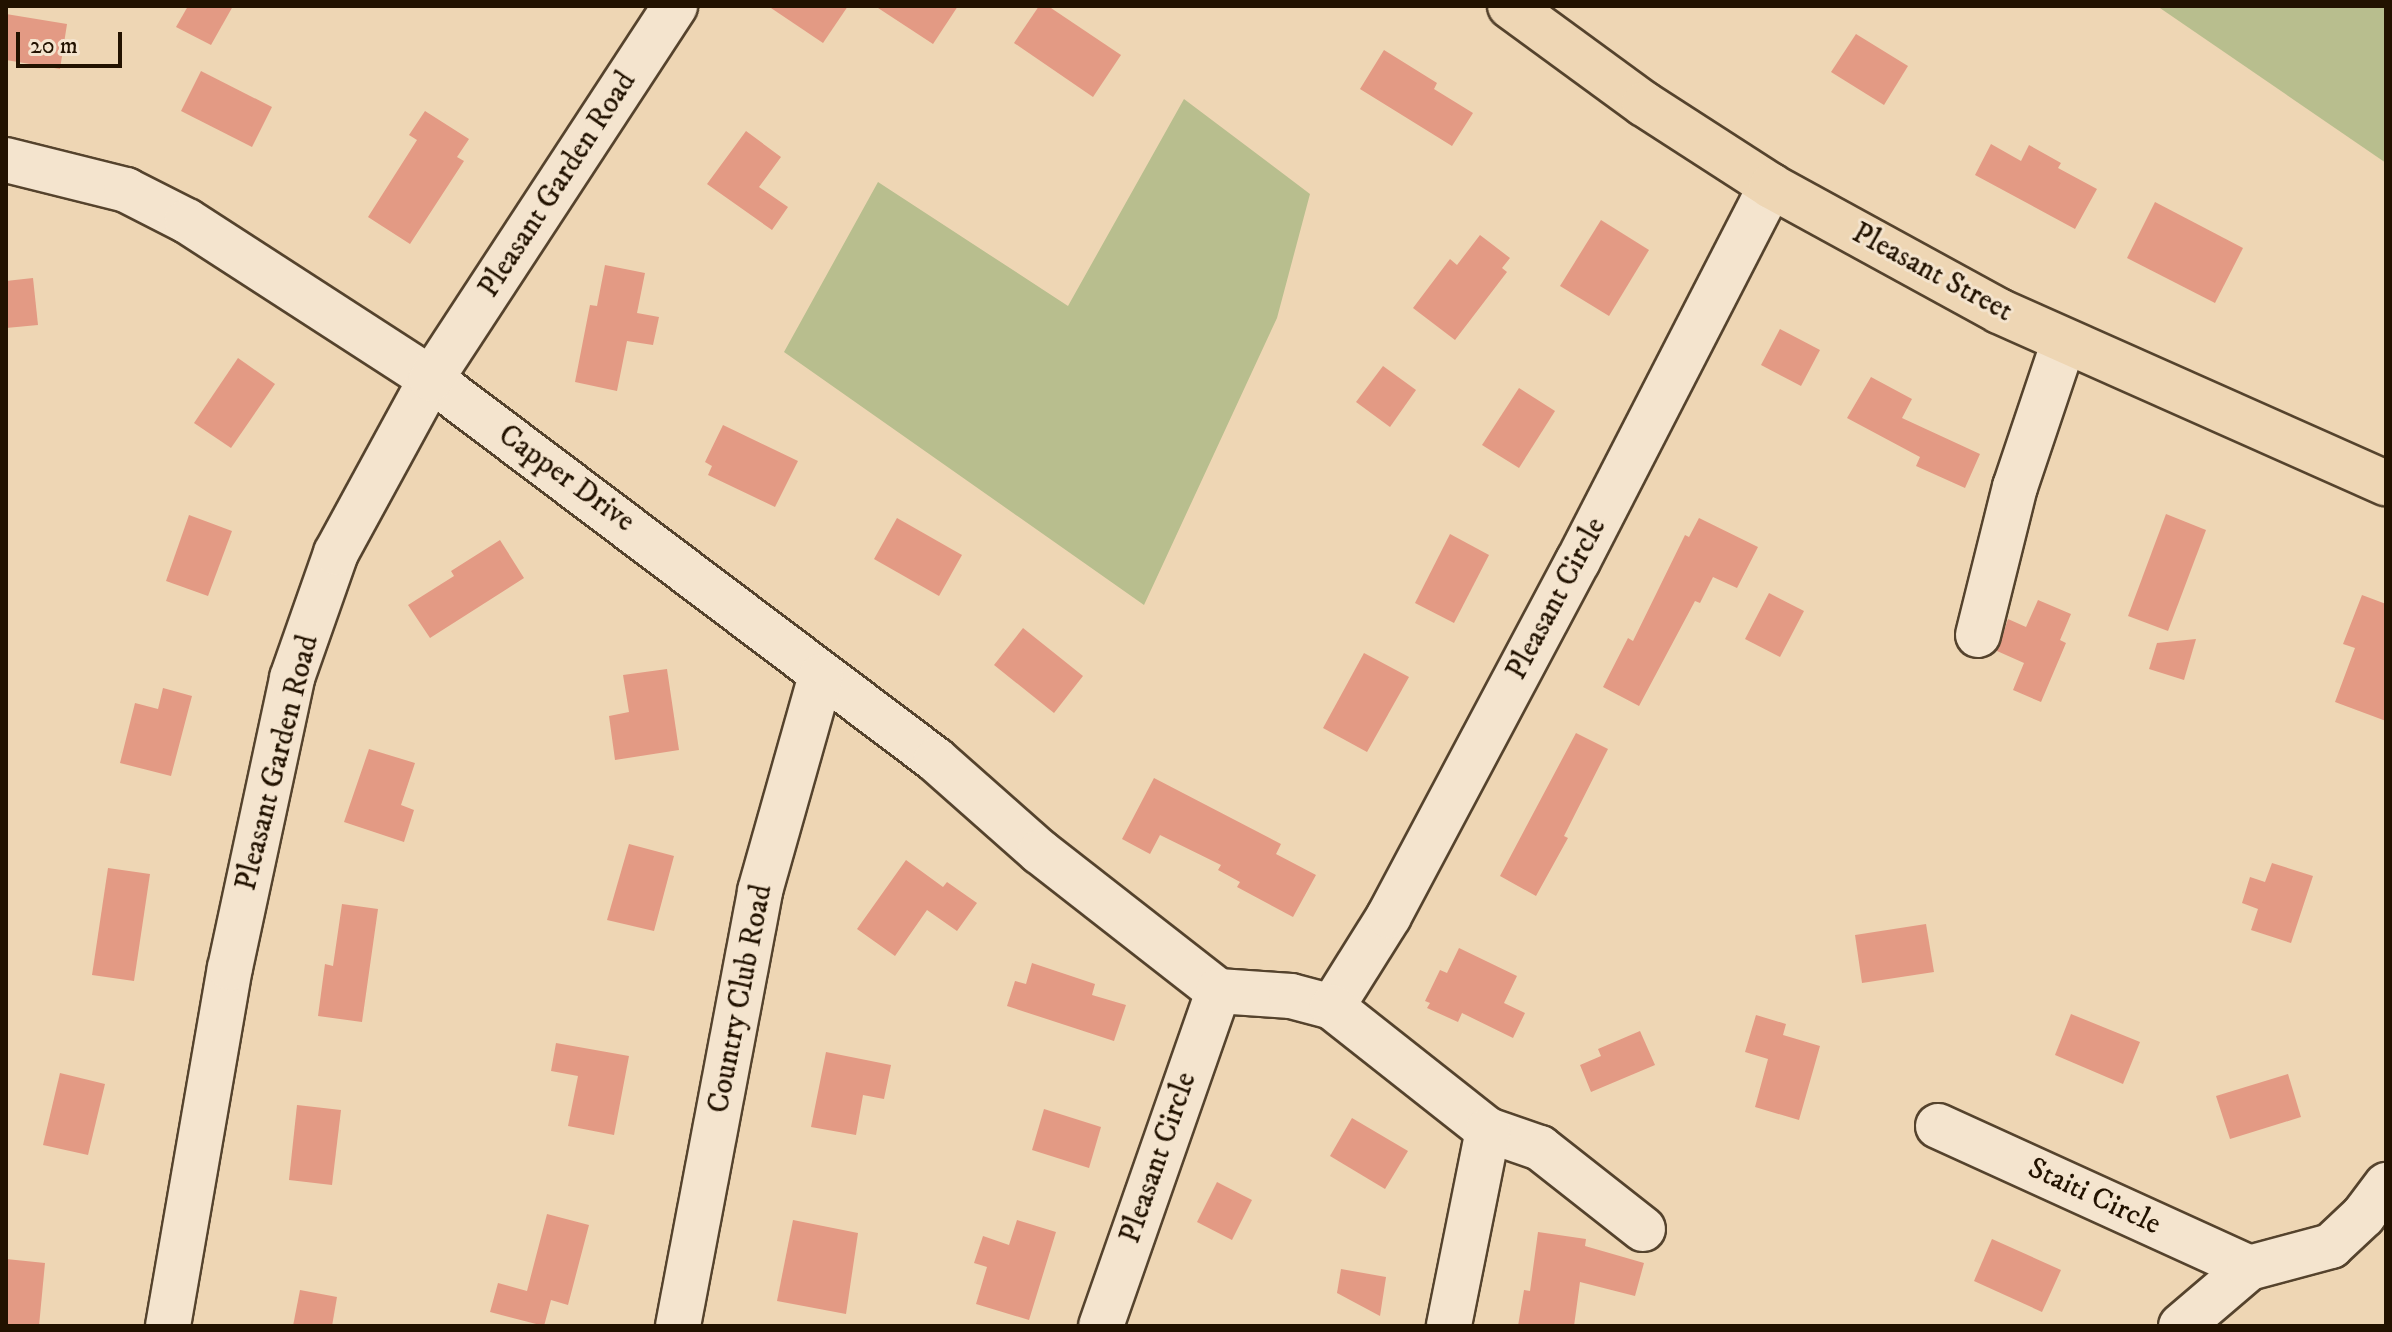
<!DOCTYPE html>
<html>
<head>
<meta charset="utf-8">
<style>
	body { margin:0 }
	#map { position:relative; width:2392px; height:1332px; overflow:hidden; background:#eed6b4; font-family:"IM FELL DW Pica",serif }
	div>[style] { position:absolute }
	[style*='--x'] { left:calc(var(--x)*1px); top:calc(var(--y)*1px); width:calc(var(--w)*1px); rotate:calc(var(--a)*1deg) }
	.green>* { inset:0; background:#b8be8e }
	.building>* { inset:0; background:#e39a84 }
	.roads { filter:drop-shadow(2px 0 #55432d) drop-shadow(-2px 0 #55432d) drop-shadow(0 2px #55432d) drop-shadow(0 -2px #55432d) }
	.minor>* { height:44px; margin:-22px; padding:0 22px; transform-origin:22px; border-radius:22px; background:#f4e4ce }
	.major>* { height:44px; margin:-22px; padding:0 22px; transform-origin:22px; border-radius:22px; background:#eed6b4 }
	span { translate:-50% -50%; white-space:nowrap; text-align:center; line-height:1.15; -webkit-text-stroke:6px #f4e4ce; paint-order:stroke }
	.street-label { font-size:30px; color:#221200 }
	.frame { position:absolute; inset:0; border:8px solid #221200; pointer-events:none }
	.scale { position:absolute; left:16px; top:32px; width:106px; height:36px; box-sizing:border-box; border:4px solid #221200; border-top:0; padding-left:10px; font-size:24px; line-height:28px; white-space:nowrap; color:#221200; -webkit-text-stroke:6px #f4e4ce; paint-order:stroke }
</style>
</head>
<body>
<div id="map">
	<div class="green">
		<i style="clip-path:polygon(2157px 6px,2386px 6px,2386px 163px)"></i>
		<i style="clip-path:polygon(1184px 99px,1310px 194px,1277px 318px,1144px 605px,784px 352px,878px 182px,1068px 306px)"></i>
	</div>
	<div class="building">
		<i style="clip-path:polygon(188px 6px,233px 6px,211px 45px,176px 27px)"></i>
		<i style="clip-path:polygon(768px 6px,848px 6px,823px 43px)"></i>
		<i style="clip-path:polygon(875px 6px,958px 6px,933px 44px)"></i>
		<i style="clip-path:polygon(1039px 6px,1048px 6px,1121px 55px,1093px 97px,1014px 43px)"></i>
		<i style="clip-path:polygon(6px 14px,67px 24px,60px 69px,6px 60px)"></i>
		<i style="clip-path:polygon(1856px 34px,1908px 66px,1884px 105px,1831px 72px)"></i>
		<i style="clip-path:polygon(1384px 50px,1437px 83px,1434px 89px,1473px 113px,1452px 146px,1360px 89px)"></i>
		<i style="clip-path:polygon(201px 71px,272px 107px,252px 147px,181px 111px)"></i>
		<i style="clip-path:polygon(425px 111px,469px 139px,457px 157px,464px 161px,410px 244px,368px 217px,417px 140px,409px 135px)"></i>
		<i style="clip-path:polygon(746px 131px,781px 157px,759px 187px,788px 207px,772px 230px,707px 184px)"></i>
		<i style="clip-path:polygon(1991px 144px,2021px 161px,2029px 145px,2061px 163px,2058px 168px,2097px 189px,2075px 229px,1975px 175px)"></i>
		<i style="clip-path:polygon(2155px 202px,2243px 248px,2215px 303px,2127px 258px)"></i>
		<i style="clip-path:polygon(1601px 220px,1649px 250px,1609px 316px,1560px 286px)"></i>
		<i style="clip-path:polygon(1480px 235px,1510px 258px,1502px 268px,1507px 272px,1455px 340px,1413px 308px,1450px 259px,1457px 265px)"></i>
		<i style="clip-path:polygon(605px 265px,645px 273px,637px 313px,659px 317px,653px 345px,627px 341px,617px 391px,575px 382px,590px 305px,597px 306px)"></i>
		<i style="clip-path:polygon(33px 278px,38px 325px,6px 328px,6px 281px)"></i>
		<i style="clip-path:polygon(1780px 329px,1820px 350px,1801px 386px,1761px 365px)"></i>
		<i style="clip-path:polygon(238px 358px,275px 384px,231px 448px,194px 423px)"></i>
		<i style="clip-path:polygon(1383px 366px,1416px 390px,1390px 427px,1356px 402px)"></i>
		<i style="clip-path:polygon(1871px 377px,1912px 399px,1902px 418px,1980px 454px,1965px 488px,1916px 466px,1920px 457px,1847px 418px)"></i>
		<i style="clip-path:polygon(1519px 388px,1555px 411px,1519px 468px,1482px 445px)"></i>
		<i style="clip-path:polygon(723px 425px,798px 461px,775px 507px,708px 475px,712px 466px,705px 462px)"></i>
		<i style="clip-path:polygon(2166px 514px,2206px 530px,2168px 631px,2128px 616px)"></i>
		<i style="clip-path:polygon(189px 515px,232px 531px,208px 596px,166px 581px)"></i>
		<i style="clip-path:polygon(897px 518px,962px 555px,939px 596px,874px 559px)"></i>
		<i style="clip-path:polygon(1699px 518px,1758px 547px,1737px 588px,1713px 577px,1700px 603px,1695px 601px,1639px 706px,1603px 687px,1628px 638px,1633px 641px,1685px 535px,1689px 537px)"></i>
		<i style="clip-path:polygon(1450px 534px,1489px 555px,1454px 623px,1415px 603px)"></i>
		<i style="clip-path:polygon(500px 540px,524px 578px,430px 638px,408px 605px,454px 576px,451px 571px)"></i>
		<i style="clip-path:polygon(1769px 593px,1804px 611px,1780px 657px,1745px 639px)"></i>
		<i style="clip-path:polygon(2362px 595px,2386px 604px,2386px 721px,2335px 702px,2355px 648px,2343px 644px)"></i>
		<i style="clip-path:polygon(2038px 600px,2071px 614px,2060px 640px,2066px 643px,2041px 702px,2013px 690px,2024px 663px,1997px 651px,2008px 619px,2026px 627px)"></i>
		<i style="clip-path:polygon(1023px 628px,1083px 676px,1054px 713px,994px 665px)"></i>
		<i style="clip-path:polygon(2196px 639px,2184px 680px,2149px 669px,2157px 643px)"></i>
		<i style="clip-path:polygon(1364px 653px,1409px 677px,1367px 752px,1323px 728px)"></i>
		<i style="clip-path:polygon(667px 669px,679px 750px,615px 760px,609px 716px,629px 712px,623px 675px)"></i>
		<i style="clip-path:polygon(163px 688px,192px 696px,171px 776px,120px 763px,135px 703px,158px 709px)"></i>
		<i style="clip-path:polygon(1576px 733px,1608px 749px,1564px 836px,1568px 838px,1536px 896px,1500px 876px)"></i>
		<i style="clip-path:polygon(369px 749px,415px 763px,401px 805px,414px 810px,404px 842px,344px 822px)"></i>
		<i style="clip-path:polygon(1154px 778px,1281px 844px,1276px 854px,1316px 875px,1293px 917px,1237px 887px,1240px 882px,1218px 870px,1221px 865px,1160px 835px,1150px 854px,1122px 839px)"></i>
		<i style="clip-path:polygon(629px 844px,674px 856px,654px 931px,607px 920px)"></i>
		<i style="clip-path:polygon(906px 860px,943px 887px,947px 882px,977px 903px,957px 931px,927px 910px,895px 956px,857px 929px)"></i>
		<i style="clip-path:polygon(2272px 863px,2313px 876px,2291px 943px,2251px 930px,2258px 909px,2242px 903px,2250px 877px,2265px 882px)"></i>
		<i style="clip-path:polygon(108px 868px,150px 874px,134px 981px,92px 975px)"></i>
		<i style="clip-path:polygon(342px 904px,378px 909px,362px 1022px,318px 1016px,325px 964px,333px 966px)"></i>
		<i style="clip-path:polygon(1926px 924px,1934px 972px,1862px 983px,1855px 935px)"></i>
		<i style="clip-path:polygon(1459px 948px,1517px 976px,1504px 1003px,1525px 1013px,1513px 1038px,1462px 1013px,1458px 1022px,1427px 1008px,1430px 1003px,1425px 1001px,1440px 970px,1447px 973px)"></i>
		<i style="clip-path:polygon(1032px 963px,1095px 984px,1092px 995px,1126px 1005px,1114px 1041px,1007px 1006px,1015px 981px,1026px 984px)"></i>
		<i style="clip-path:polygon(2071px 1014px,2140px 1042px,2123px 1084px,2055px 1055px)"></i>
		<i style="clip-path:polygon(1756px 1015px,1786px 1024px,1783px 1035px,1820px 1046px,1799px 1120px,1755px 1107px,1768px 1059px,1745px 1052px)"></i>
		<i style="clip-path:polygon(1640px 1031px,1655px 1065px,1591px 1092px,1580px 1065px,1601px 1056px,1598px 1049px)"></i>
		<i style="clip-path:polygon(556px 1043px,629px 1056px,614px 1135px,568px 1126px,578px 1076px,551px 1071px)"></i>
		<i style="clip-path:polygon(826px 1052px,891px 1065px,884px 1099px,863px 1095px,856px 1135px,811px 1127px)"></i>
		<i style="clip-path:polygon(60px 1073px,105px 1084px,88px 1155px,43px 1145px)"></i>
		<i style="clip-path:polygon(2288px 1074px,2301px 1117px,2230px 1139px,2216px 1096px)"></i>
		<i style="clip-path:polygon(297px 1105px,341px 1110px,332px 1185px,289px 1180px)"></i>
		<i style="clip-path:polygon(1044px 1109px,1101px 1127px,1089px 1168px,1032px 1150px)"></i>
		<i style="clip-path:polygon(1352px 1118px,1408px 1151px,1385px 1189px,1330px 1156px)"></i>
		<i style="clip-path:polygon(1217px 1182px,1252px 1200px,1232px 1240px,1197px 1222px)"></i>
		<i style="clip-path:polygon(547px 1214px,589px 1225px,568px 1305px,551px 1300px,544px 1326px,490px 1312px,498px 1283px,527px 1291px)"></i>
		<i style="clip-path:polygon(793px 1220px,858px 1233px,846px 1314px,777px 1301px)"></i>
		<i style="clip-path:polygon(1017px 1220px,1056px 1232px,1029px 1320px,976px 1304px,987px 1267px,974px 1263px,983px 1236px,1009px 1245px)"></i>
		<i style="clip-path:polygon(1538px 1232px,1586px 1239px,1585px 1246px,1644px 1263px,1635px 1296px,1580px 1282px,1574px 1326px,1518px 1326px,1524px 1290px,1530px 1291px)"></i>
		<i style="clip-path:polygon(1992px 1239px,2061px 1270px,2042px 1312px,1974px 1281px)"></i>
		<i style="clip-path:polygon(6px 1259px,45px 1263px,39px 1326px,6px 1326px)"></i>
		<i style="clip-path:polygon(1341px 1269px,1386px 1277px,1380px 1316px,1337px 1293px)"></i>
		<i style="clip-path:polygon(300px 1290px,337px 1297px,332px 1326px,293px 1326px)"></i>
	</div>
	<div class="roads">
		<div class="minor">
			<i style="--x:6;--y:160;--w:124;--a:14"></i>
			<i style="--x:126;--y:190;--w:68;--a:26.9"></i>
			<i style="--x:187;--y:221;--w:291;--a:32.9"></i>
			<i style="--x:431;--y:379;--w:633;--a:37.03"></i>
			<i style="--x:936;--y:760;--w:139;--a:41.5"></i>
			<i style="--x:1040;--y:852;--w:226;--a:38"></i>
			<i style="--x:1978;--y:635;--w:153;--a:-76"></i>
			<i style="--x:2015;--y:487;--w:154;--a:-71.4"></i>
			<i style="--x:1332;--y:1007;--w:107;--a:-57.9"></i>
			<i style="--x:1389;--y:916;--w:402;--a:-62"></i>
			<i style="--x:1578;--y:561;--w:422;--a:-62.8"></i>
			<i style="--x:1938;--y:1126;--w:342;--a:24.5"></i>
			<i style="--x:1488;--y:1130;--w:55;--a:19.1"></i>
			<i style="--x:1540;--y:1148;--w:131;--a:38.2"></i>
			<i style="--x:168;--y:1326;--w:363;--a:-80.2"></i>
			<i style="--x:230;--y:968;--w:297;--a:-77.9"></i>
			<i style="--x:292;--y:678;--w:133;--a:-70.6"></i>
			<i style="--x:336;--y:553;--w:198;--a:-61.4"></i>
			<i style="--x:431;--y:379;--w:446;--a:-56.8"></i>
			<i style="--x:678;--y:1326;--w:443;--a:-79.3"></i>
			<i style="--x:760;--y:891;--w:223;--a:-74.2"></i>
			<i style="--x:1101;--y:1326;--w:355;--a:-70.7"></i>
			<i style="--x:1218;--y:991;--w:73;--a:3.9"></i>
			<i style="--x:1291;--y:996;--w:42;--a:15"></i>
			<i style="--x:1332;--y:1007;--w:199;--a:38.3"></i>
			<i style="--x:1488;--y:1130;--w:200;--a:101.3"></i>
			<i style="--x:2181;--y:1326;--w:89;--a:-40.5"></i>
			<i style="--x:2249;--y:1268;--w:85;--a:-15"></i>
			<i style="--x:2331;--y:1246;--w:44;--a:-43.2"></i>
			<i style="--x:2363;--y:1216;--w:39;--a:-53"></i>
		</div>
		<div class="major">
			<i style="--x:1510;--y:6;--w:166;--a:36.2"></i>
			<i style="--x:1644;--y:104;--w:151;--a:32.8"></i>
			<i style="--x:1771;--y:186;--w:260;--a:28.7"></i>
			<i style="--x:1999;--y:311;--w:424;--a:24"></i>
		</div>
	</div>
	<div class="street-label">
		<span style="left:558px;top:185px;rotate:-57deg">Pleasant Garden Road</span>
		<span style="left:1932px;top:273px;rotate:28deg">Pleasant Street</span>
		<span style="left:566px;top:479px;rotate:36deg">Capper Drive</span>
		<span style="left:1557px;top:599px;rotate:-62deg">Pleasant Circle</span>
		<span style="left:278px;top:763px;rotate:-76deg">Pleasant Garden Road</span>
		<span style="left:741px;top:999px;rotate:-79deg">Country Club Road</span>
		<span style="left:1159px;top:1158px;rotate:-71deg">Pleasant Circle</span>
		<span style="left:2094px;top:1197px;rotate:25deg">Staiti Circle</span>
	</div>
	<div class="frame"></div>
	<div class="scale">20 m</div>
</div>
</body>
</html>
